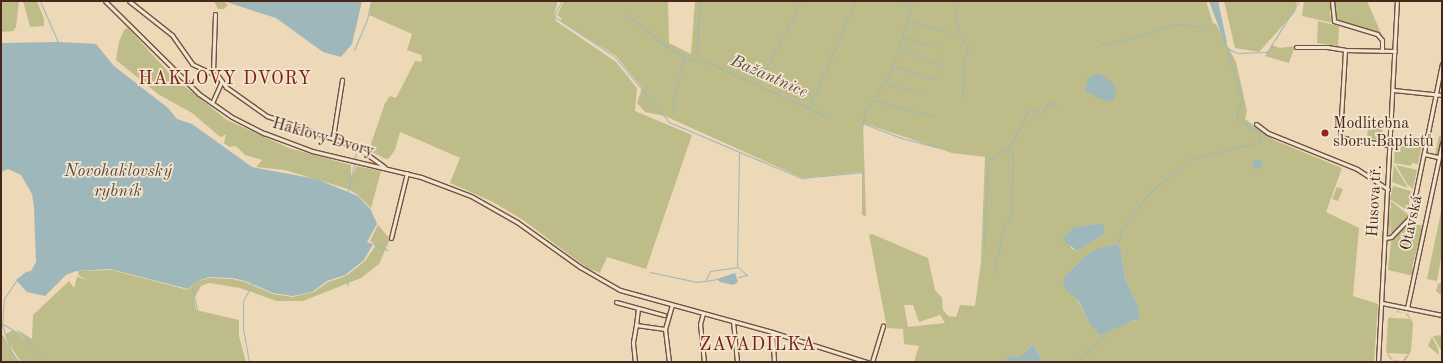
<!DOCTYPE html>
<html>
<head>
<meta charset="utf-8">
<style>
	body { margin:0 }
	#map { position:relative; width:1443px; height:363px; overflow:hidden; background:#edd8b7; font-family:"Old Standard TT",serif }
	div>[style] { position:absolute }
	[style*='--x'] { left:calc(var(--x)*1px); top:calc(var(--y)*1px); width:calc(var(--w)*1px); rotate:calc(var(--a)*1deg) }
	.green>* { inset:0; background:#bebd8a }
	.water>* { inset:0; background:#9eb7ba }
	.round { border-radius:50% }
	.stream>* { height:1px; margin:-0.5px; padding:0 0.5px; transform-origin:0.5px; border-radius:0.5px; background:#9eb7ba }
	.roads { filter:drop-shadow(1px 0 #705340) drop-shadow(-1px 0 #705340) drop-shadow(0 1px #705340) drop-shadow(0 -1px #705340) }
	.minor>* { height:3px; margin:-1.5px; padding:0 1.5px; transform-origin:1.5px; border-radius:1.5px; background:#f3e6d0 }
	.dots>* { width:11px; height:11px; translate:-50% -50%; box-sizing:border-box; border:2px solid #f3e6d0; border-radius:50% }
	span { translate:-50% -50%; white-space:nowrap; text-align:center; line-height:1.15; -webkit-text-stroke:3.5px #f3e6d0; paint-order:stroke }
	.poi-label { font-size:16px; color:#472718 }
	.left { translate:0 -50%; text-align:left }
	.street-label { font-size:16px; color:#472718 }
	.water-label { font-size:17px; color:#5d4b40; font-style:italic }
	.quarter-label { font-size:18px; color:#7a1f14; letter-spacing:1px }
	.frame { position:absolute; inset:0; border:2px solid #472718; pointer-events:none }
</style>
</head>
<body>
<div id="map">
	<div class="green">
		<i style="clip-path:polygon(1px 1px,19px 1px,16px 27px,13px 31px,1px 32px)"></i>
		<i style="clip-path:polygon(23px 1px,37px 1px,44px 19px,44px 26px,30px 27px)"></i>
		<i style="clip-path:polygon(214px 1px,223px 1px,228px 5px,224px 9px,218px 9px)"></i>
		<i style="clip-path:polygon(372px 1px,558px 1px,554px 14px,556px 21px,616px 62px,637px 88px,635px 111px,692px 135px,646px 269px,607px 257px,600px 273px,587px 268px,523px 220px,493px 202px,450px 183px,460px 158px,426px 143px,400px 132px,395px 150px,389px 158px,386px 159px,372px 152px,371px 144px,385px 103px,390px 96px,396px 98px,415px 61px,421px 62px,422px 59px,421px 55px,407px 50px,412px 34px,369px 15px)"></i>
		<i style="clip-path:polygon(evenodd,564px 1px,668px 1px,669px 43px,691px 54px,695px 1px,1206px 1px,1213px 23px,1216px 24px,1236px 62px,1247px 111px,1245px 119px,1274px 140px,1342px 168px,1326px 212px,1359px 228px,1353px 296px,1378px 304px,1374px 362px,1043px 362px,1033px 344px,1020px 357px,1008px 356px,1005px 362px,914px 362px,919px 346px,904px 344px,903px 329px,887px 328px,869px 235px,872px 234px,928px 258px,935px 290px,942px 298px,943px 310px,948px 316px,956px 317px,960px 305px,975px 306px,981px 262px,985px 157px,952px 153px,863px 123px,866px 216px,862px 215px,862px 172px,802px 178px,665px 116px,645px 112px,637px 103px,642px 88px,616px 56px,562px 22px,561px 18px,557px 15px,564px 1px,1095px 224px,1104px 234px,1077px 251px,1071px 248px,1069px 234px,1075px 227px,1095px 224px,564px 1px,1102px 249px,1121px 251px,1125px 278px,1137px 304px,1135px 321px,1126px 323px,1089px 323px,1065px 276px,1083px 258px,1102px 249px,564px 1px,904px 305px,913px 305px,919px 322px,940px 315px,945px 323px,908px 327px,904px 305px)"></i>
		<i style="clip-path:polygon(1224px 1px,1297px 1px,1295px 12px,1259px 52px,1235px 48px)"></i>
		<i style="clip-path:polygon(1304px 1px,1331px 1px,1330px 16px,1333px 23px,1302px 16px)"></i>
		<i style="clip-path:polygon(1334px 1px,1367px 1px,1383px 38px,1377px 33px,1336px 20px)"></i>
		<i style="clip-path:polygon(1318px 21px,1339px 26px,1338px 46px,1317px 43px)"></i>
		<i style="clip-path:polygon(128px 28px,173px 77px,227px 120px,289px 148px,351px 165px,351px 179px,356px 166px,381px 171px,371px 208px,358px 195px,348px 189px,285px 170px,256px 167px,262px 160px,245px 155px,236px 146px,229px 147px,224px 143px,226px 134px,222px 137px,219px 136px,192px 113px,158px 94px,116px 60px,119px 42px,124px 30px)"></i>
		<i style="clip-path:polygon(1272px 45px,1280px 48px,1295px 46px,1289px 63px,1265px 56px)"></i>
		<i style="clip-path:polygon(1374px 120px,1383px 121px,1382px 140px,1367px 139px,1368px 128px,1373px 129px)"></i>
		<i style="clip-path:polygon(1424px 135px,1418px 164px,1412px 163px,1411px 166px,1394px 163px,1395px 146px)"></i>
		<i style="clip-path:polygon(1439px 136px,1442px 136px,1442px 141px,1438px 154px,1435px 155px)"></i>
		<i style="clip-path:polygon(1394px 165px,1408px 188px,1392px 182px)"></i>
		<i style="clip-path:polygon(1396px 165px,1417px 170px,1413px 189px,1407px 184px)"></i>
		<i style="clip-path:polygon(1393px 186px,1411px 191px,1408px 211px,1390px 199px)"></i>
		<i style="clip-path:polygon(1337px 187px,1343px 189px,1338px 201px,1332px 199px)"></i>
		<i style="clip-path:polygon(1391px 201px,1410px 216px,1392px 234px,1391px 232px)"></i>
		<i style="clip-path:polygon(1389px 206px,1391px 210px,1390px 235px,1386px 232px)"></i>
		<i style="clip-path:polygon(1442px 207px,1442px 254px,1437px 281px,1427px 279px)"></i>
		<i style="clip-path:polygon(1410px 222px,1423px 226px,1412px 268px,1415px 269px,1414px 276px,1388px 270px,1391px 241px)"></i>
		<i style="clip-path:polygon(378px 225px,390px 239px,379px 264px,361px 278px,303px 301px,277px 301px,240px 288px,209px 283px,201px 286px,194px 299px,196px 310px,239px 320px,239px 336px,246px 362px,21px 362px,7px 341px,6px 334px,13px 330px,26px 340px,16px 329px,32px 339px,33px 315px,69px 281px,74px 288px,77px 277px,89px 280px,79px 276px,78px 271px,112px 270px,188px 290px,196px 282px,209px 278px,232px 279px,245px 282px,273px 294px,293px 297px,314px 292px,328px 282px,346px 276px,365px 261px,376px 245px,370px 241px)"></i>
		<i style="clip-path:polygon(1442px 282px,1442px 296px,1436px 291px,1438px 284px)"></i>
		<i style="clip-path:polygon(evenodd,1397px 311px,1408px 314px,1413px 323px,1411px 351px,1406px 360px,1399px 362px,1390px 359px,1386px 351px,1388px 319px,1397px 311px,1396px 312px,1405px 313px,1410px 319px,1390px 318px,1396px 312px,1397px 311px,1390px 318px,1388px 353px,1408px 354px,1402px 361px,1393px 360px,1388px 353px,1390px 318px)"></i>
		<i style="clip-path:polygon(1px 335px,3px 335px,18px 362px,1px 362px)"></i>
		<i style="clip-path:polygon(1442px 335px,1442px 352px,1433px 336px)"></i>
		<i style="clip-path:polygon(1432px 337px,1438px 348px,1439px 355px,1428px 346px)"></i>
	</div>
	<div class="water">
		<i style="clip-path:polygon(223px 1px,362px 1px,352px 44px,341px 57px,323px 52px,276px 18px)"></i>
		<i style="clip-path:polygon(1209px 1px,1218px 1px,1227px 43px,1225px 44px)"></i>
		<i style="clip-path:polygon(58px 42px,96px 44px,114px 66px,168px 108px,177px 119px,192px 124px,252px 167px,316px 179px,358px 196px,371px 210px,377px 224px,367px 242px,373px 244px,364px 260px,345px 275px,327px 281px,312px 292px,293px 296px,273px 293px,245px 281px,232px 278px,209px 277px,196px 282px,188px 289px,110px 269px,76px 271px,66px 275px,45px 296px,27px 292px,16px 280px,26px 272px,31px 271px,36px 262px,34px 207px,32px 194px,21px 175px,8px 169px,1px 172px,1px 43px)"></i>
		<i style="clip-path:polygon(1099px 73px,1114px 84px,1116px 93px,1114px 100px,1105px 101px,1085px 91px,1088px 78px)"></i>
		<i class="round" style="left:1252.5px;top:159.5px;width:9px;height:9px"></i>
		<i style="clip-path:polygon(1095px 224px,1104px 225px,1104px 234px,1077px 251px,1062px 239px,1074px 227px)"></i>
		<i style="clip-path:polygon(1111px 245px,1117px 245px,1121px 251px,1125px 278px,1137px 304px,1140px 318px,1100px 335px,1089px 323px,1078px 300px,1067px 291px,1063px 284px,1065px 276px,1083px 258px,1092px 251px)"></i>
		<i style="clip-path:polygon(735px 273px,738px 282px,733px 285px,720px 282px,717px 279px)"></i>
		<i style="clip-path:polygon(1033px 344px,1043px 362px,1005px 362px,1008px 356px,1020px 357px)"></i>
	</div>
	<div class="stream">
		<i style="--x:40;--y:1;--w:45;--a:66.3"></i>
		<i style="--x:562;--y:1;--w:13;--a:122"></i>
		<i style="--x:555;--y:12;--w:5;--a:90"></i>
		<i style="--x:555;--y:17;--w:72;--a:33.7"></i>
		<i style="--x:615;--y:57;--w:85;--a:50.3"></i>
		<i style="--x:669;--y:122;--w:143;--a:23"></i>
		<i style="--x:801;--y:178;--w:63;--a:-5.4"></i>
		<i style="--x:896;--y:1;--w:12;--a:24"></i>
		<i style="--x:954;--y:1;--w:33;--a:83"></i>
		<i style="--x:958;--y:34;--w:16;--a:52"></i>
		<i style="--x:968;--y:47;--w:14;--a:107"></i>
		<i style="--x:964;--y:60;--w:38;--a:93"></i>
		<i style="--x:626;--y:14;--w:58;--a:38.7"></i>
		<i style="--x:671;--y:50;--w:23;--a:25"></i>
		<i style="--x:692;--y:60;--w:5;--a:-22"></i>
		<i style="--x:697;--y:58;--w:57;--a:-88"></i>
		<i style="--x:907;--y:21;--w:43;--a:14.7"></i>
		<i style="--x:902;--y:37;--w:41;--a:15.4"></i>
		<i style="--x:1096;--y:40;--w:7;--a:34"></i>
		<i style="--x:1102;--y:44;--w:32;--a:-11"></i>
		<i style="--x:1133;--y:38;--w:45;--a:-18"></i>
		<i style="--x:1176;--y:24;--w:33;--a:5"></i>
		<i style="--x:1227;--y:48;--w:11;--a:27"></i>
		<i style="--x:1237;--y:53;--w:30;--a:-2"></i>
		<i style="--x:1267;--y:52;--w:60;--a:-57.9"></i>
		<i style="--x:354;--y:50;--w:34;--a:-67"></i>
		<i style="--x:367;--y:19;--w:18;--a:-77"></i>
		<i style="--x:900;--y:50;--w:44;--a:20.1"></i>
		<i style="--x:700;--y:59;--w:141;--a:24.4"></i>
		<i style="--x:893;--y:66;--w:37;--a:19"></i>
		<i style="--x:928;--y:78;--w:10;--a:-6"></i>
		<i style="--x:885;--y:83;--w:39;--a:17"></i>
		<i style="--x:757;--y:85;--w:95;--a:-61.8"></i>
		<i style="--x:872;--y:100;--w:63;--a:14.7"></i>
		<i style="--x:254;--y:104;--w:6;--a:39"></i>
		<i style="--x:672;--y:108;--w:53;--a:-77"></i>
		<i style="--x:809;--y:108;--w:116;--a:-66.7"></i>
		<i style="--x:264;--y:112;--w:7;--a:27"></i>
		<i style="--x:862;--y:123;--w:42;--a:21"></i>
		<i style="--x:901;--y:138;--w:40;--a:14.4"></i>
		<i style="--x:862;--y:128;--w:16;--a:-79"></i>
		<i style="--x:865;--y:112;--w:40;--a:-57.1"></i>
		<i style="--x:887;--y:78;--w:30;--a:-67"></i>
		<i style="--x:899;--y:50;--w:51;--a:-75.1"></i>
		<i style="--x:309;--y:129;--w:3;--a:0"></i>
		<i style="--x:314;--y:130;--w:7;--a:16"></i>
		<i style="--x:324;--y:133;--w:6;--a:9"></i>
		<i style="--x:335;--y:136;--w:5;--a:11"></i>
		<i style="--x:344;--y:139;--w:7;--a:27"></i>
		<i style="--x:354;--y:143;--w:5;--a:37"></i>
		<i style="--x:355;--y:158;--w:8;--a:-76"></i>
		<i style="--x:348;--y:191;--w:29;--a:-78"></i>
		<i style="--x:373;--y:244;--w:16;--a:22"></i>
		<i style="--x:1118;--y:247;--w:15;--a:-82"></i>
		<i style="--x:1120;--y:232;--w:49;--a:-53.4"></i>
		<i style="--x:1149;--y:193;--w:53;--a:-39.7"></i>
		<i style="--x:1190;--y:159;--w:71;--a:-13.8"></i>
		<i style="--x:1259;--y:142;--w:8;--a:-83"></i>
		<i style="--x:1260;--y:134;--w:29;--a:-146"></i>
		<i style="--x:1236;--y:118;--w:19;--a:-72"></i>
		<i style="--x:1242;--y:100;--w:59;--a:-106.6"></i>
		<i style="--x:984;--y:249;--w:89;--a:-87.4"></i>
		<i style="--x:988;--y:160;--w:22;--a:-30"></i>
		<i style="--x:738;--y:267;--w:12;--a:42"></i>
		<i style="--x:747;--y:275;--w:9;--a:167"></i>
		<i style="--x:650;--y:272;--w:48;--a:12"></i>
		<i style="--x:697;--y:282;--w:8;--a:-7"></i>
		<i style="--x:705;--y:281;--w:11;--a:-63"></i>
		<i style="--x:710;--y:271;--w:27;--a:-8"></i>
		<i style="--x:737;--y:267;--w:115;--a:-89"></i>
		<i style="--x:994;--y:272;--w:43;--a:-77.9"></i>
		<i style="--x:1003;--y:230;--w:20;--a:-63"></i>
		<i style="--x:1012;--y:212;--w:59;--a:-89"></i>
		<i style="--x:1013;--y:153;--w:6;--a:-141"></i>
		<i style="--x:1008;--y:149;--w:44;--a:-61.7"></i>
		<i style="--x:1029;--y:110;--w:4;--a:-14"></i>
		<i style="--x:1033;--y:109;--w:9;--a:32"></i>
		<i style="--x:1041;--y:114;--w:14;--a:-56"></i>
		<i style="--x:1049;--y:102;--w:15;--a:32"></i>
		<i style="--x:345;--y:275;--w:11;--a:75"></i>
		<i style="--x:16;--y:281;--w:22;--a:124"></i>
		<i style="--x:4;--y:299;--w:26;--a:94"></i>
		<i style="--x:2;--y:325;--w:28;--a:71"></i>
		<i style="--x:11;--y:351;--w:14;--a:54"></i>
		<i style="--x:706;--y:281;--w:11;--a:-10"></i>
		<i style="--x:192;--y:288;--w:23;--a:77"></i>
		<i style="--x:3;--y:324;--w:26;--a:31"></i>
		<i style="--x:25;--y:337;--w:31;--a:53"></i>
		<i style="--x:249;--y:362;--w:36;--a:-100"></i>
		<i style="--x:243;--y:327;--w:26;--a:-90"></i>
		<i style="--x:243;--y:301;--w:19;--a:-62"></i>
		<i style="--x:1076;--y:362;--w:43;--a:-42.2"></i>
	</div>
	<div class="roads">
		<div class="minor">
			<i style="--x:105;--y:1;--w:132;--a:44.7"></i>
			<i style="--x:199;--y:94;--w:40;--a:34.9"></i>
			<i style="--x:232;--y:117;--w:36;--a:27"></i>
			<i style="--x:264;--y:133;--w:51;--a:20.6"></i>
			<i style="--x:312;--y:151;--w:112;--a:13.4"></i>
			<i style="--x:421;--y:177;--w:53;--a:20.8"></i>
			<i style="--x:471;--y:196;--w:53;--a:29.5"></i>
			<i style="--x:517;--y:222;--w:77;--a:35.5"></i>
			<i style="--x:580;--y:267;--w:46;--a:29.9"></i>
			<i style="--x:620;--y:290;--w:158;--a:15.4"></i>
			<i style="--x:772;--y:332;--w:100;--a:17.5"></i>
			<i style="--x:129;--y:1;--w:55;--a:38.3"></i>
			<i style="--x:172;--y:35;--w:35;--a:55"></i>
			<i style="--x:192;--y:64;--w:29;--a:25"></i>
			<i style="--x:218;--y:76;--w:14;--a:54"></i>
			<i style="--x:226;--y:87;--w:50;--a:35.3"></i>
			<i style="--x:267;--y:116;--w:95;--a:19"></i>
			<i style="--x:357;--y:147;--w:34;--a:36"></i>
			<i style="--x:1332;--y:1;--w:20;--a:84"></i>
			<i style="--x:1334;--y:21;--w:45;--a:16.8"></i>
			<i style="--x:1377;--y:34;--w:8;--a:50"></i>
			<i style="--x:1382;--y:40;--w:11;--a:90"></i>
			<i style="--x:1296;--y:47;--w:31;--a:0"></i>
			<i style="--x:1327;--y:47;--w:18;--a:9"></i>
			<i style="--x:213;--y:72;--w:58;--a:-88"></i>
			<i style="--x:1393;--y:90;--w:49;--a:5.8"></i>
			<i style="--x:212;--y:103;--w:24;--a:-66"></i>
			<i style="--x:1256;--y:124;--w:15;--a:37"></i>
			<i style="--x:1268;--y:133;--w:96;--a:22"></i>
			<i style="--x:1357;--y:169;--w:37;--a:33"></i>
			<i style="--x:333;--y:137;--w:58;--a:-81"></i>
			<i style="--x:1390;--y:145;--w:48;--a:-171.5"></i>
			<i style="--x:1343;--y:138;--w:4;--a:-135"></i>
			<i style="--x:1340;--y:135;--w:85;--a:-86.6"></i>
			<i style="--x:1345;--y:50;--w:50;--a:1.1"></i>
			<i style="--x:1424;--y:154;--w:14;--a:12"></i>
			<i style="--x:391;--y:238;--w:67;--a:-76.2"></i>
			<i style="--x:1385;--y:238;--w:6;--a:-9"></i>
			<i style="--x:1391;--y:237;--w:29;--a:-46"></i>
			<i style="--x:1411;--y:216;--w:155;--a:-78.5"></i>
			<i style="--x:616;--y:302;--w:50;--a:15.2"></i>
			<i style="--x:1382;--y:303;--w:61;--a:11.3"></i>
			<i style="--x:1407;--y:308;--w:169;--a:-78"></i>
			<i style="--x:703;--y:313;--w:11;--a:105"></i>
			<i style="--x:700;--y:324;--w:38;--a:84"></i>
			<i style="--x:733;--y:321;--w:41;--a:84.4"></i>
			<i style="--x:636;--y:325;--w:16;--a:-83"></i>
			<i style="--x:772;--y:332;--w:30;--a:86"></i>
			<i style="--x:635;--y:362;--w:20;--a:-96"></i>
			<i style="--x:633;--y:342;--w:17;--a:-80"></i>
			<i style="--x:636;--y:325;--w:29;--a:8"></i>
			<i style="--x:669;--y:362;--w:33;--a:-97"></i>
			<i style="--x:665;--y:329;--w:25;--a:-74"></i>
			<i style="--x:872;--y:362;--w:38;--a:-73"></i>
			<i style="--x:1378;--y:362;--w:361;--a:-87"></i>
		</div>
	</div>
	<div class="dots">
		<i style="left:1325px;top:133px;background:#8f2418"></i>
	</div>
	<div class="poi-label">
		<span class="left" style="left:1333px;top:133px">Modlitebna<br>sboru Baptistů</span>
	</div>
	<div class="street-label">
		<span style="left:323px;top:138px;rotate:16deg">Haklovy Dvory</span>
		<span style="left:1375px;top:201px;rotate:-87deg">Husova tř.</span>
		<span style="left:1412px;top:223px;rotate:-78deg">Otavská</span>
	</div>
	<div class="water-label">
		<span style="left:769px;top:77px;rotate:24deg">Bažantnice</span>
		<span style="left:118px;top:182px">Novohaklovský<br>rybník</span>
	</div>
	<div class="quarter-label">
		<span style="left:225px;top:79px">HAKLOVY DVORY</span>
		<span style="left:758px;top:345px">ZAVADILKA</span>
	</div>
	<div class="frame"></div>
</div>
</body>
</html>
